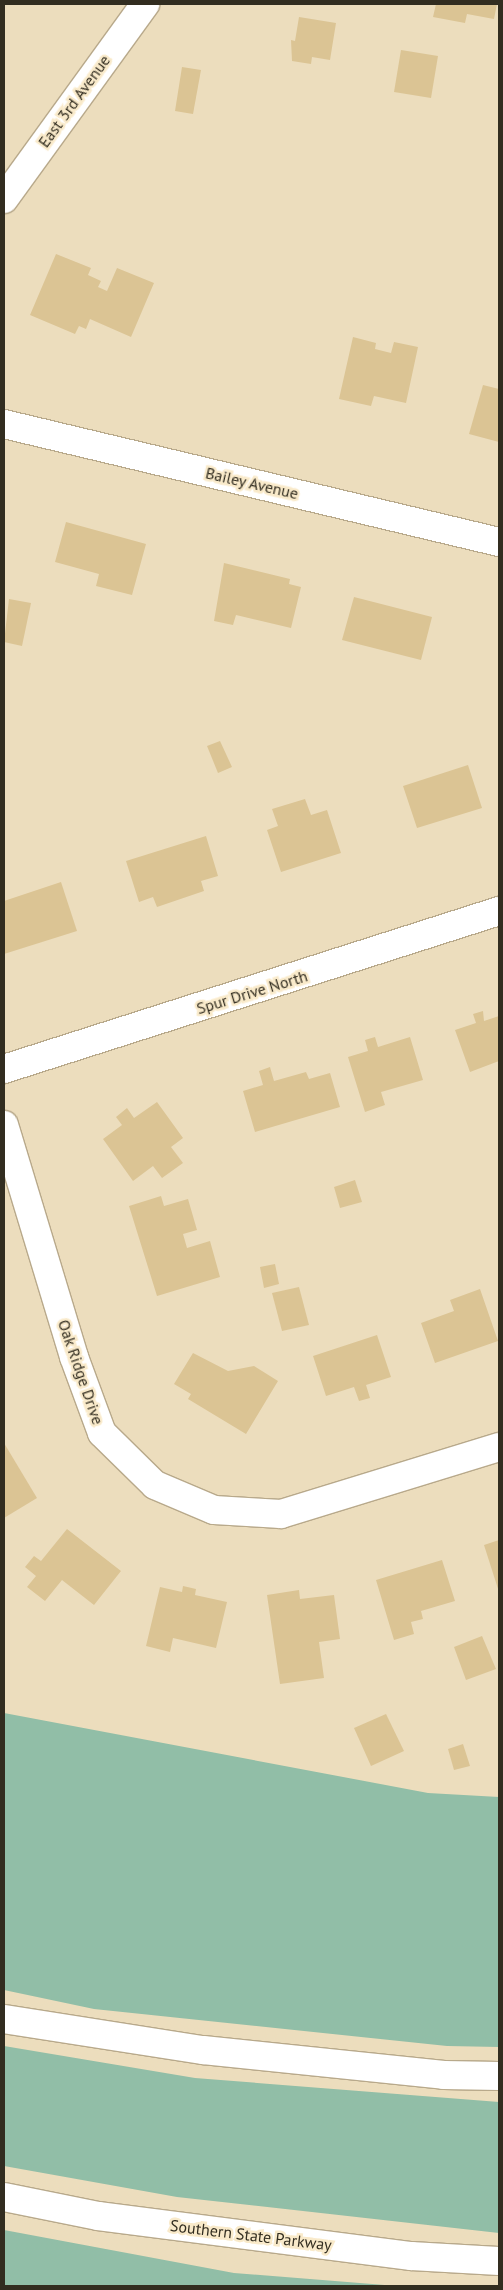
<!DOCTYPE html>
<html>
<head>
<meta charset="utf-8">
<style>
	body { margin:0 }
	#map { position:relative; width:503px; height:2290px; overflow:hidden; background:#ecddbd; font-family:"PT Sans",sans-serif }
	div>[style] { position:absolute }
	[style*='--x'] { left:calc(var(--x)*1px); top:calc(var(--y)*1px); width:calc(var(--w)*1px); rotate:calc(var(--a)*1deg) }
	.green>* { inset:0; background:#91bea7 }
	.building>* { inset:0; background:#dbc494 }
	.roads { filter:drop-shadow(1px 0 #b8a98b) drop-shadow(-1px 0 #b8a98b) drop-shadow(0 1px #b8a98b) drop-shadow(0 -1px #b8a98b) }
	.minor>* { height:28px; margin:-14px; padding:0 14px; transform-origin:14px; border-radius:14px; background:#fff }
	.highway>* { height:28px; margin:-14px; padding:0 14px; transform-origin:14px; border-radius:14px; background:#fff }
	span { translate:-50% -50%; white-space:nowrap; text-align:center; line-height:1.15; -webkit-text-stroke:5px #f9eaca; paint-order:stroke }
	.street-label { font-size:16px; color:#322d20 }
	.frame { position:absolute; inset:0; border:5px solid #322d20; pointer-events:none }
</style>
</head>
<body>
<div id="map">
	<div class="green">
		<i style="clip-path:polygon(4px 1713px,428px 1793px,499px 1797px,499px 2047px,447px 2046px,94px 2009px,4px 1990px)"></i>
		<i style="clip-path:polygon(4px 2046px,195px 2078px,499px 2102px,499px 2233px,177px 2197px,4px 2166px)"></i>
		<i style="clip-path:polygon(4px 2230px,234px 2273px,397px 2286px,4px 2286px)"></i>
	</div>
	<div class="building">
		<i style="clip-path:polygon(436px 4px,497px 4px,494px 19px,467px 14px,465px 23px,433px 17px)"></i>
		<i style="clip-path:polygon(299px 17px,336px 23px,330px 60px,312px 57px,311px 64px,292px 61px,291px 40px,295px 41px)"></i>
		<i style="clip-path:polygon(401px 50px,438px 56px,431px 98px,394px 92px)"></i>
		<i style="clip-path:polygon(182px 67px,201px 70px,193px 114px,175px 111px)"></i>
		<i style="clip-path:polygon(56px 254px,91px 268px,88px 275px,101px 281px,98px 287px,107px 291px,117px 268px,154px 283px,131px 337px,90px 319px,86px 329px,79px 326px,75px 334px,30px 315px)"></i>
		<i style="clip-path:polygon(353px 337px,376px 343px,375px 349px,391px 353px,394px 342px,418px 347px,406px 403px,374px 396px,371px 406px,339px 399px)"></i>
		<i style="clip-path:polygon(483px 385px,499px 389px,499px 442px,469px 434px)"></i>
		<i style="clip-path:polygon(66px 522px,146px 544px,132px 595px,96px 586px,99px 574px,55px 562px)"></i>
		<i style="clip-path:polygon(224px 563px,290px 579px,289px 584px,301px 587px,291px 628px,236px 615px,233px 625px,214px 621px)"></i>
		<i style="clip-path:polygon(354px 597px,432px 617px,421px 660px,342px 640px)"></i>
		<i style="clip-path:polygon(9px 599px,31px 603px,22px 646px,4px 642px)"></i>
		<i style="clip-path:polygon(220px 741px,232px 767px,218px 773px,207px 746px)"></i>
		<i style="clip-path:polygon(468px 765px,482px 808px,417px 828px,403px 786px)"></i>
		<i style="clip-path:polygon(305px 799px,311px 815px,327px 810px,341px 853px,281px 872px,267px 830px,278px 826px,272px 809px)"></i>
		<i style="clip-path:polygon(206px 836px,218px 876px,201px 881px,204px 891px,157px 907px,153px 897px,139px 902px,126px 861px)"></i>
		<i style="clip-path:polygon(61px 882px,77px 931px,4px 954px,4px 901px)"></i>
		<i style="clip-path:polygon(483px 1011px,484px 1021px,499px 1016px,499px 1061px,470px 1072px,455px 1030px,476px 1023px,473px 1014px)"></i>
		<i style="clip-path:polygon(375px 1037px,378px 1047px,410px 1037px,423px 1080px,381px 1092px,385px 1105px,365px 1112px,348px 1057px,368px 1051px,365px 1040px)"></i>
		<i style="clip-path:polygon(270px 1067px,274px 1081px,306px 1072px,309px 1079px,330px 1073px,340px 1107px,255px 1132px,243px 1091px,263px 1085px,259px 1071px)"></i>
		<i style="clip-path:polygon(157px 1102px,183px 1138px,171px 1147px,183px 1163px,162px 1178px,153px 1166px,133px 1181px,103px 1139px,122px 1125px,116px 1117px,127px 1108px,134px 1118px)"></i>
		<i style="clip-path:polygon(355px 1180px,362px 1202px,340px 1208px,334px 1187px)"></i>
		<i style="clip-path:polygon(161px 1196px,164px 1206px,188px 1199px,197px 1230px,183px 1234px,187px 1248px,210px 1241px,220px 1277px,157px 1296px,129px 1206px)"></i>
		<i style="clip-path:polygon(275px 1264px,279px 1284px,264px 1288px,260px 1267px)"></i>
		<i style="clip-path:polygon(299px 1287px,309px 1325px,282px 1331px,272px 1293px)"></i>
		<i style="clip-path:polygon(480px 1289px,498px 1341px,435px 1363px,421px 1323px,454px 1311px,450px 1300px)"></i>
		<i style="clip-path:polygon(377px 1335px,391px 1377px,366px 1385px,370px 1398px,359px 1401px,354px 1387px,326px 1396px,313px 1356px)"></i>
		<i style="clip-path:polygon(193px 1353px,228px 1371px,254px 1366px,278px 1381px,246px 1434px,188px 1399px,191px 1394px,174px 1384px)"></i>
		<i style="clip-path:polygon(4px 1443px,37px 1498px,4px 1518px)"></i>
		<i style="clip-path:polygon(67px 1529px,121px 1571px,94px 1605px,62px 1580px,45px 1601px,27px 1587px,36px 1576px,25px 1567px,34px 1556px,41px 1561px)"></i>
		<i style="clip-path:polygon(499px 1540px,499px 1592px,484px 1545px)"></i>
		<i style="clip-path:polygon(442px 1560px,455px 1601px,421px 1611px,423px 1619px,411px 1622px,414px 1634px,394px 1640px,376px 1580px)"></i>
		<i style="clip-path:polygon(183px 1586px,196px 1589px,195px 1595px,227px 1602px,216px 1648px,173px 1638px,170px 1652px,146px 1646px,160px 1587px,182px 1592px)"></i>
		<i style="clip-path:polygon(299px 1590px,300px 1599px,334px 1595px,340px 1639px,319px 1642px,324px 1678px,280px 1684px,267px 1595px)"></i>
		<i style="clip-path:polygon(482px 1636px,496px 1669px,466px 1680px,454px 1647px)"></i>
		<i style="clip-path:polygon(386px 1714px,404px 1751px,371px 1766px,354px 1728px)"></i>
		<i style="clip-path:polygon(463px 1744px,470px 1766px,454px 1770px,448px 1749px)"></i>
	</div>
	<div class="roads">
		<div class="minor">
			<i style="--x:4;--y:199;--w:241;--a:-54.1"></i>
			<i style="--x:4;--y:424;--w:509;--a:13.41"></i>
			<i style="--x:4;--y:1069;--w:520;--a:-17.7"></i>
			<i style="--x:4;--y:1125;--w:242;--a:73.2"></i>
			<i style="--x:74;--y:1357;--w:81;--a:69.8"></i>
			<i style="--x:102;--y:1433;--w:74;--a:44.5"></i>
			<i style="--x:155;--y:1485;--w:64;--a:23"></i>
			<i style="--x:214;--y:1510;--w:67;--a:3.4"></i>
			<i style="--x:281;--y:1514;--w:228;--a:-17.1"></i>
		</div>
		<div class="highway">
			<i style="--x:4;--y:2019;--w:201;--a:8.9"></i>
			<i style="--x:203;--y:2050;--w:242;--a:5.9"></i>
			<i style="--x:444;--y:2075;--w:55;--a:1"></i>
			<i style="--x:4;--y:2197;--w:96;--a:11.4"></i>
			<i style="--x:98;--y:2216;--w:316;--a:7.3"></i>
			<i style="--x:411;--y:2256;--w:88;--a:3.3"></i>
		</div>
	</div>
	<div class="street-label">
		<span style="left:74px;top:101px;rotate:-54deg">East 3rd Avenue</span>
		<span style="left:252px;top:483px;rotate:13deg">Bailey Avenue</span>
		<span style="left:252px;top:992px;rotate:-17deg">Spur Drive North</span>
		<span style="left:81px;top:1372px;rotate:71deg">Oak Ridge Drive</span>
		<span style="left:251px;top:2235px;rotate:7deg">Southern State Parkway</span>
	</div>
	<div class="frame"></div>
</div>
</body>
</html>
